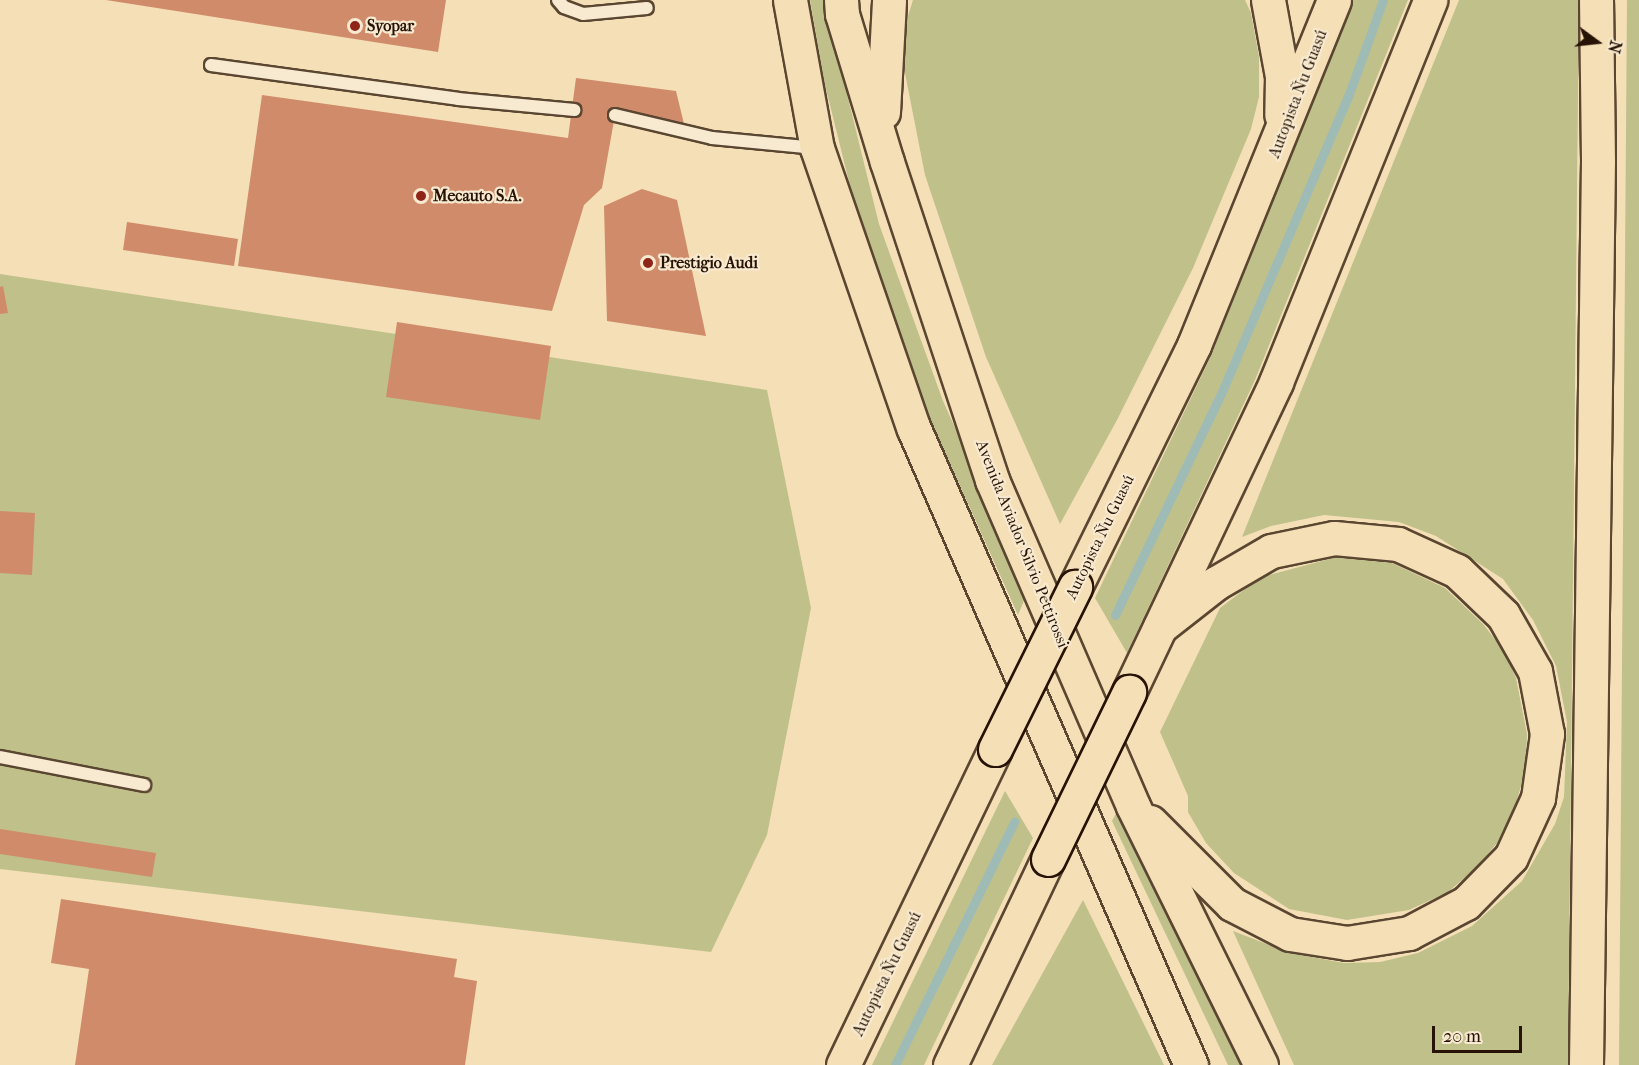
<!DOCTYPE html>
<html>
<head>
<meta charset="utf-8">
<style>
	body { margin:0 }
	#map { position:relative; width:1639px; height:1065px; overflow:hidden; background:#f5dfb6; font-family:"IM FELL French Canon",serif }
	div>[style] { position:absolute }
	[style*='--x'] { left:calc(var(--x)*1px); top:calc(var(--y)*1px); width:calc(var(--w)*1px); rotate:calc(var(--a)*1deg) }
	.green>* { inset:0; background:#c0c08b }
	.stream>* { height:9px; margin:-4.5px; padding:0 4.5px; transform-origin:4.5px; border-radius:4.5px; background:#9ebbb5 }
	.building>* { inset:0; background:#d08b6a }
	.roads { filter:drop-shadow(2px 0 #5a4631) drop-shadow(-2px 0 #5a4631) drop-shadow(0 2px #5a4631) drop-shadow(0 -2px #5a4631) }
	.lane>* { height:12px; margin:-6px; padding:0 6px; transform-origin:6px; border-radius:6px; background:#f8ead0 }
	.highway>* { height:33px; margin:-16.5px; padding:0 16.5px; transform-origin:16.5px; border-radius:16.5px; background:#f5dfb6 }
	.bridges { filter:drop-shadow(2px 0 #271305) drop-shadow(-2px 0 #271305) drop-shadow(0 2px #271305) drop-shadow(0 -2px #271305) }
	.highway-bridge>* { height:33px; margin:-16.5px; padding:0 16.5px; transform-origin:16.5px; border-radius:16.5px; background:#f5dfb6 }
	.dots>* { width:16px; height:16px; translate:-50% -50%; box-sizing:border-box; border:3px solid #f8ead0; border-radius:50% }
	span { translate:-50% -50%; white-space:nowrap; text-align:center; line-height:1.15; -webkit-text-stroke:4.5px #f8ead0; paint-order:stroke }
	.poi-label { font-size:16px; color:#271305; font-weight:700 }
	.left { translate:0 -50%; text-align:left }
	.street-label { font-size:16px; color:#271305 }
	.north { position:absolute; left:1567px; top:12px; width:60px; height:60px; -webkit-text-stroke:4px #f8ead0; paint-order:stroke; rotate:105deg; font-size:16px; font-weight:700; line-height:24px; text-align:center; color:#271305 }
	.north::after { content:''; display:block; margin:auto; width:21px; height:27px; background:#271305; clip-path:polygon(50% 0,100% 100%,50% 72%,0 100%) }
	.scale { position:absolute; left:1432px; top:1026px; width:90px; height:27px; box-sizing:border-box; border:3px solid #271305; border-top:0; padding-left:8px; font-size:18px; line-height:21px; white-space:nowrap; color:#271305; -webkit-text-stroke:4px #f8ead0; paint-order:stroke }
</style>
</head>
<body>
<div id="map">
	<div class="green">
		<i style="clip-path:polygon(810px 0,830px 0,844px 82px,879px 224px,943px 401px,1028px 591px,1018px 615px,925px 408px,861px 230px,825px 85px)"></i>
		<i style="clip-path:polygon(913px 0,1245px 0,1251px 13px,1259px 57px,1259px 97px,1251px 129px,1193px 268px,1117px 420px,1060px 524px,986px 357px,925px 175px,903px 63px,907px 19px)"></i>
		<i style="clip-path:polygon(1353px 0,1408px 0,1255px 380px,1127px 653px,1095px 598px,1211px 356px)"></i>
		<i style="clip-path:polygon(1459px 0,1579px 0,1568px 1065px,1294px 1065px,1233px 931px,1290px 953px,1344px 963px,1380px 962px,1418px 953px,1472px 926px,1522px 881px,1555px 824px,1564px 797px,1567px 722px,1556px 666px,1533px 620px,1503px 579px,1436px 536px,1399px 522px,1324px 515px,1271px 526px,1242px 537px)"></i>
		<i style="clip-path:polygon(1627px 0,1639px 0,1639px 1065px,1619px 1065px)"></i>
		<i style="clip-path:polygon(0 274px,767px 390px,811px 608px,767px 835px,711px 952px,0 869px)"></i>
		<i style="clip-path:polygon(1337px 557px,1392px 563px,1445px 588px,1483px 624px,1505px 652px,1516px 678px,1527px 734px,1526px 767px,1516px 804px,1497px 843px,1476px 868px,1448px 892px,1409px 910px,1347px 920px,1289px 909px,1234px 873px,1206px 843px,1188px 812px,1188px 796px,1160px 732px,1220px 608px,1261px 577px)"></i>
		<i style="clip-path:polygon(1005px 791px,1033px 838px,924px 1065px,872px 1065px)"></i>
		<i style="clip-path:polygon(1123px 800px,1248px 1065px,1228px 1065px,1112px 821px)"></i>
		<i style="clip-path:polygon(1083px 900px,1164px 1065px,992px 1065px,998px 1054px)"></i>
	</div>
	<div class="stream">
		<i style="--x:1115;--y:615;--w:245;--a:-64.4"></i>
		<i style="--x:1221;--y:394;--w:326;--a:-66.9"></i>
		<i style="--x:1349;--y:94;--w:100;--a:-70.1"></i>
		<i style="--x:895;--y:1065;--w:271;--a:-63.9"></i>
	</div>
	<div class="building">
		<i style="clip-path:polygon(106px 0,446px 0,438px 52px)"></i>
		<i style="clip-path:polygon(576px 78px,676px 91px,685px 128px,615px 115px,602px 188px,584px 205px,552px 311px,238px 266px,262px 95px,568px 138px)"></i>
		<i style="clip-path:polygon(642px 189px,677px 200px,706px 336px,607px 321px,604px 206px)"></i>
		<i style="clip-path:polygon(127px 222px,238px 239px,234px 266px,123px 250px)"></i>
		<i style="clip-path:polygon(3px 286px,8px 313px,0 314px,0 287px)"></i>
		<i style="clip-path:polygon(397px 322px,551px 346px,540px 420px,386px 397px)"></i>
		<i style="clip-path:polygon(0 511px,35px 513px,32px 575px,0 573px)"></i>
		<i style="clip-path:polygon(0 829px,156px 853px,152px 877px,0 854px)"></i>
		<i style="clip-path:polygon(61px 899px,457px 959px,454px 977px,477px 981px,465px 1065px,75px 1065px,89px 969px,51px 963px)"></i>
	</div>
	<div class="roads">
		<div class="lane">
			<i style="--x:558;--y:0;--w:9;--a:49"></i>
			<i style="--x:564;--y:7;--w:20;--a:20"></i>
			<i style="--x:583;--y:14;--w:64;--a:-5.4"></i>
			<i style="--x:211;--y:65;--w:249;--a:7.8"></i>
			<i style="--x:458;--y:99;--w:117;--a:5.4"></i>
			<i style="--x:615;--y:115;--w:100;--a:13.3"></i>
			<i style="--x:712;--y:138;--w:104;--a:5.5"></i>
			<i style="--x:0;--y:757;--w:147;--a:11"></i>
		</div>
		<div class="highway">
			<i style="--x:790;--y:0;--w:150;--a:79.7"></i>
			<i style="--x:817;--y:148;--w:297;--a:71"></i>
			<i style="--x:914;--y:429;--w:694;--a:66.47"></i>
			<i style="--x:841;--y:0;--w:14;--a:86"></i>
			<i style="--x:842;--y:14;--w:155;--a:73.1"></i>
			<i style="--x:887;--y:162;--w:335;--a:71.7"></i>
			<i style="--x:992;--y:480;--w:355;--a:66.6"></i>
			<i style="--x:1133;--y:806;--w:289;--a:63.7"></i>
			<i style="--x:1268;--y:0;--w:77;--a:79.6"></i>
			<i style="--x:1282;--y:76;--w:39;--a:91"></i>
			<i style="--x:883;--y:112;--w:112;--a:-86.9"></i>
			<i style="--x:1075;--y:587;--w:270;--a:-63.8"></i>
			<i style="--x:1194;--y:345;--w:372;--a:-67.9"></i>
			<i style="--x:1129;--y:692;--w:343;--a:-64.6"></i>
			<i style="--x:1276;--y:382;--w:412;--a:-68"></i>
			<i style="--x:1150;--y:822;--w:116;--a:45"></i>
			<i style="--x:1232;--y:904;--w:65;--a:27.3"></i>
			<i style="--x:1290;--y:934;--w:58;--a:9"></i>
			<i style="--x:1347;--y:943;--w:63;--a:-9.2"></i>
			<i style="--x:1409;--y:933;--w:64;--a:-27.8"></i>
			<i style="--x:1466;--y:903;--w:64;--a:-45.6"></i>
			<i style="--x:1511;--y:857;--w:65;--a:-65.4"></i>
			<i style="--x:1538;--y:798;--w:65;--a:-82"></i>
			<i style="--x:1547;--y:734;--w:64;--a:-100.8"></i>
			<i style="--x:1535;--y:671;--w:64;--a:-119.7"></i>
			<i style="--x:1503;--y:615;--w:64;--a:-136.3"></i>
			<i style="--x:1457;--y:571;--w:65;--a:-155.4"></i>
			<i style="--x:1398;--y:544;--w:64;--a:-174.6"></i>
			<i style="--x:1334;--y:538;--w:64;--a:168.3"></i>
			<i style="--x:1271;--y:551;--w:64;--a:149.8"></i>
			<i style="--x:1216;--y:583;--w:71;--a:141.8"></i>
			<i style="--x:843;--y:1065;--w:351;--a:-64.3"></i>
			<i style="--x:950;--y:1065;--w:228;--a:-64.6"></i>
			<i style="--x:1586;--y:1065;--w:904;--a:-89.24"></i>
			<i style="--x:1598;--y:161;--w:161;--a:-90.7"></i>
		</div>
	</div>
	<div class="bridges">
		<div class="highway-bridge">
			<i style="--x:995;--y:749;--w:181;--a:-63.7"></i>
			<i style="--x:1048;--y:859;--w:186;--a:-64.1"></i>
		</div>
	</div>
	<div class="dots">
		<i style="left:355px;top:26px;background:#8f2418"></i>
		<i style="left:421px;top:196px;background:#8f2418"></i>
		<i style="left:648px;top:263px;background:#8f2418"></i>
	</div>
	<div class="poi-label">
		<span class="left" style="left:367px;top:26px">Syopar</span>
		<span class="left" style="left:433px;top:196px">Mecauto S.A.</span>
		<span class="left" style="left:660px;top:263px">Prestigio Audi</span>
	</div>
	<div class="street-label">
		<span style="left:1298px;top:94px;rotate:-69deg">Autopista Ñu Guasú</span>
		<span style="left:1100px;top:537px;rotate:-64deg">Autopista Ñu Guasú</span>
		<span style="left:1022px;top:544px;rotate:68deg">Avenida Aviador Silvio Pettirossi</span>
		<span style="left:887px;top:974px;rotate:-64deg">Autopista Ñu Guasú</span>
	</div>
	<div class="north">N</div>
	<div class="scale">20 m</div>
</div>
</body>
</html>
